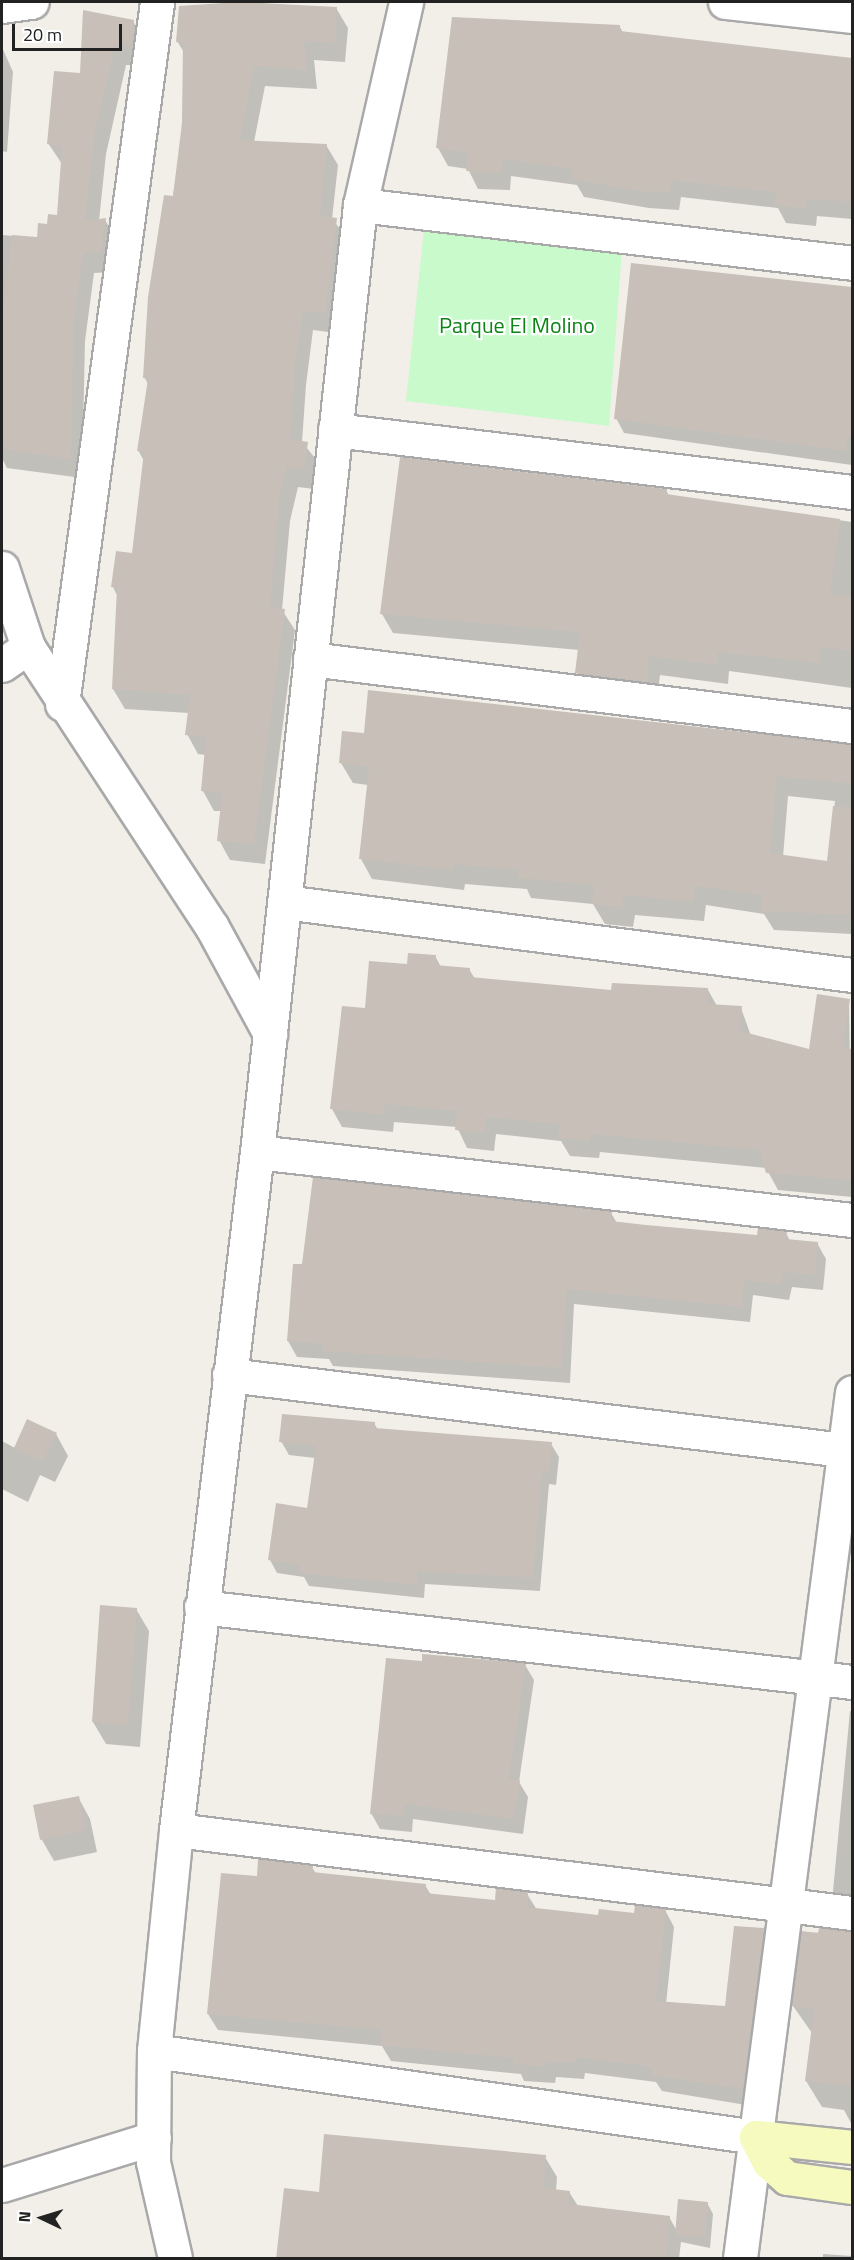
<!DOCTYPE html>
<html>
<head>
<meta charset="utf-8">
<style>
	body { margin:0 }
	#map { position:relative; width:854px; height:2260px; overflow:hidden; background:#f2efe9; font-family:"Titillium Web",sans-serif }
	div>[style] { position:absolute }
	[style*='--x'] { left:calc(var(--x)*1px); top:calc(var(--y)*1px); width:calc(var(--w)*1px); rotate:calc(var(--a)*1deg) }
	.park>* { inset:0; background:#c8facc }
	.shadow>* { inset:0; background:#0003 }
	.building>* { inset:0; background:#c7bfb8 }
	.roads { filter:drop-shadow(2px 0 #a9a9a9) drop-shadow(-2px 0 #a9a9a9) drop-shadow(0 2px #a9a9a9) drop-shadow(0 -2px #a9a9a9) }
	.minor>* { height:33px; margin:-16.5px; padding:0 16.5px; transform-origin:16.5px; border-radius:16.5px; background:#fff }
	.secondary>* { height:33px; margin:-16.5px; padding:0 16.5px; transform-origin:16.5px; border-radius:16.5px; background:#f7fabf }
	span { translate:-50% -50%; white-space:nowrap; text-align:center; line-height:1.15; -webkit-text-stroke:4.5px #fff; paint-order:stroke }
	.park-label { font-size:22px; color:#0c8416 }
	.frame { position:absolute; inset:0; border:3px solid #222; pointer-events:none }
	.north { position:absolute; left:12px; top:2188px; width:60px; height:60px; -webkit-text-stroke:4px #fff; paint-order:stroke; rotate:274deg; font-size:16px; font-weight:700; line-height:24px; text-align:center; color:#222 }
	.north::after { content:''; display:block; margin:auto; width:21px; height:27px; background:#222; clip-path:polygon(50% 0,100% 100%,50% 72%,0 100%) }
	.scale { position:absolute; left:12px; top:24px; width:110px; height:27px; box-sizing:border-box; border:3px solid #222; border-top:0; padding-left:8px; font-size:18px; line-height:21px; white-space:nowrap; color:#222; -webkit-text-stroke:4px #fff; paint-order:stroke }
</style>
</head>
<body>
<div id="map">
	<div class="park">
		<i style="clip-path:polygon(424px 228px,622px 249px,609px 426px,406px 401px)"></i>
	</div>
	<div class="shadow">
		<i style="clip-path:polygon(240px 2px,336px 8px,348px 28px,345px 62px,314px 60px,317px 89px,265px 86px,254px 142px,326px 145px,338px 165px,332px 219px,348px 239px,336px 333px,313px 330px,306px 385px,302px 442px,319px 463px,314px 489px,298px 487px,290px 521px,282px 610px,295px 630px,265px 864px,230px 860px,219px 840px,221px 811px,214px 811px,203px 791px,206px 755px,198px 754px,187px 734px,189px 713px,125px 709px,113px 689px,118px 597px,113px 587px,134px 555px,144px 461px,138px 450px,148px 384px,145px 378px,184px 124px,185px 54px,177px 41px)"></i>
		<i style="clip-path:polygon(133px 21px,145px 42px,142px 65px,126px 65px,106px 154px,99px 221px,105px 220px,117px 240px,112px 272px,94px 273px,85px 341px,82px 478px,7px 468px,2px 458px,2px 235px,38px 238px,59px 217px,62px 164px,48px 143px,81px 75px)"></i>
		<i style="clip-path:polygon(620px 27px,623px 33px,852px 59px,852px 219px,817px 216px,816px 226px,786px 223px,778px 208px,681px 197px,679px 210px,649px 208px,584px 197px,577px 185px,511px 176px,510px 190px,478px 189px,468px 169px,448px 166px,438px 148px)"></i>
		<i style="clip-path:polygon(2px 47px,13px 72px,7px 152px,2px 151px)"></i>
		<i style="clip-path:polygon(632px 264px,852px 289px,852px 465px,624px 433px,616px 418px)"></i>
		<i style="clip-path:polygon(666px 490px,669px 496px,852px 522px,852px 688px,729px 671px,728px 684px,660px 675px,657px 701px,588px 692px,577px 673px,579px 650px,393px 633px,382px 614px)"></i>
		<i style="clip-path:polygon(evenodd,852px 745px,852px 934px,774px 930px,764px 914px,706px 905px,704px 921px,635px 915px,633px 927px,605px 924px,593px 904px,531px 898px,527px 889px,465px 884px,464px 890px,372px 879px,361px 859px,368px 785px,353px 783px,341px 763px,852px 745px,788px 796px,835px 801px,828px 862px,783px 857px,788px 796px)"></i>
		<i style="clip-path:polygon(435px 956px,441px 967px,469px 969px,475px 979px,612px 992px,708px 990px,717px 1006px,741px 1008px,751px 1036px,810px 1051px,849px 1001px,852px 1197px,778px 1190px,766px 1168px,600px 1152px,599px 1158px,570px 1156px,561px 1141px,496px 1134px,494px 1151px,467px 1148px,457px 1127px,394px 1122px,393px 1132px,342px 1127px,332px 1109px,366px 1009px,409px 965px)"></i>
		<i style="clip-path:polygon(611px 1213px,617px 1223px,758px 1237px,786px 1233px,790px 1241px,817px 1243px,826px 1259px,823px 1290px,792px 1287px,789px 1300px,753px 1295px,750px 1322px,574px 1304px,570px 1383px,333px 1366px,329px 1359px,297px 1357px,288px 1341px,294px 1265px)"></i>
		<i style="clip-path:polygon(374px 1423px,378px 1430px,551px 1444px,559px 1457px,556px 1485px,549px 1484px,540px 1591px,425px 1584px,424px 1598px,309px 1586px,304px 1577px,277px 1573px,270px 1560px,308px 1510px,315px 1458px,289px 1455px,281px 1441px)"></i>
		<i style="clip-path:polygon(56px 1434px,68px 1456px,55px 1482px,40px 1475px,28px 1502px,2px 1489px,2px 1441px,15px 1448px)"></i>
		<i style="clip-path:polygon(136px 1609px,149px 1631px,140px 1747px,106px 1744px,93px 1722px)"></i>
		<i style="clip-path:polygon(423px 1663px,525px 1665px,534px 1680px,519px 1782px,528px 1797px,523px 1834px,413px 1819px,412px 1832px,380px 1829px,371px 1813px)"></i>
		<i style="clip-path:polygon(850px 1711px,852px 1711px,852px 1918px,833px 1891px)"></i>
		<i style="clip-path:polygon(78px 1797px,90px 1819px,97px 1852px,54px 1861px,42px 1840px,35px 1807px)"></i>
		<i style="clip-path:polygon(312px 1867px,316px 1874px,425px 1885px,431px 1895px,496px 1902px,527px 1894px,537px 1910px,599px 1917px,665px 1910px,674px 1927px,666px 2004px,726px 2008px,763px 1930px,772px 1946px,752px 2106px,662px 2091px,656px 2082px,585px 2073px,584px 2079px,556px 2077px,555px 2083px,524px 2081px,521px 2074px,391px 2061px,382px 2046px,218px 2030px,208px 2014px,258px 1877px)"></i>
		<i style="clip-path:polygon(852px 1932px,852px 2125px,844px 2110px,822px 2107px,806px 2081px,812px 2033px,793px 2006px,802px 1933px)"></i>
		<i style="clip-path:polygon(545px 2157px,557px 2177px,556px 2191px,569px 2192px,578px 2206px,669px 2217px,677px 2231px,707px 2203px,713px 2214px,710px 2248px,681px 2242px,679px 2258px,277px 2258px,320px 2194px)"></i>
		<i style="clip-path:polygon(823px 2254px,852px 2256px,852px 2258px,823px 2258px)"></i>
	</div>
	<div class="building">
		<i style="clip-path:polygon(239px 2px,337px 7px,335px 43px,304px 41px,307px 70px,254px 66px,240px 140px,327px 144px,320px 216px,337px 218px,325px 313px,303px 311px,295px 364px,290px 439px,308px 442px,304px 470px,287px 467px,279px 500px,270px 607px,285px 609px,254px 844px,217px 841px,222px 793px,201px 791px,206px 737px,185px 735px,190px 695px,112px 689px,117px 588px,111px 587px,116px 551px,132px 553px,144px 452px,137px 451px,148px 379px,143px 378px,148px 297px,164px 195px,173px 196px,182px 123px,183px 43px,176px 42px,179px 6px)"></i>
		<i style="clip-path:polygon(83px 10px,134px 20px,131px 45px,115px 45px,95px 132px,85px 221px,106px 218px,101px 252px,83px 253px,74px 320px,71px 459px,2px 449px,2px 319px,12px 235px,37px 237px,38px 223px,47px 224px,48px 214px,57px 215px,62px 147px,47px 144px,54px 71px,80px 73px)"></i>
		<i style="clip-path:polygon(452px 17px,620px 25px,620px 31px,852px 58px,852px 202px,807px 199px,806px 209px,774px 205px,776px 192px,671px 180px,670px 193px,638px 191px,572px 179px,573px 169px,502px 159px,501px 173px,466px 171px,468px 153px,436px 148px)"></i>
		<i style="clip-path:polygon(631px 263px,852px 287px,852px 437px,847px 436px,846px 451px,614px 419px)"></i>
		<i style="clip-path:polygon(400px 457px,667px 489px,666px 494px,840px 519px,830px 594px,852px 597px,852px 651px,820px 647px,819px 663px,718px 652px,717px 665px,649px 656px,647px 682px,575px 673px,580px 632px,380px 614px)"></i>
		<i style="clip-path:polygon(368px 690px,852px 744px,852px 784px,777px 776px,770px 853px,827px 861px,833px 806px,852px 807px,849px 915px,761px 911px,763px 895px,695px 886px,693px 902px,624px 895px,622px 908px,592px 904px,594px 885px,518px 878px,519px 870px,454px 864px,453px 870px,359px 859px,369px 767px,339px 763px,342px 731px,364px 733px)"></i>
		<i style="clip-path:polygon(408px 953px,436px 955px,435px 965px,470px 968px,470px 977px,611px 990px,612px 983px,708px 988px,707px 1004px,742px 1006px,740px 1031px,809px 1049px,817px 994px,850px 999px,843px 1048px,852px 1049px,852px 1180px,766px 1173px,759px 1150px,590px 1134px,590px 1141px,558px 1138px,559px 1124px,486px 1117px,484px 1133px,455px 1130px,457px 1111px,384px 1104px,383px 1115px,330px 1109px,342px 1006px,365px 1008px,369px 961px,407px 964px)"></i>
		<i style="clip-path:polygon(313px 1177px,612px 1211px,611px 1221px,646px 1225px,757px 1235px,758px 1228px,787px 1231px,786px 1239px,818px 1242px,815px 1275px,783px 1272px,781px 1285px,744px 1280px,742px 1307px,566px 1289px,562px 1368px,323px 1351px,323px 1344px,287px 1341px,293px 1264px,302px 1264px)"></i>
		<i style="clip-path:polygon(282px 1414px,375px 1422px,375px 1428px,552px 1442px,549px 1472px,542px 1471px,533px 1578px,418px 1571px,417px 1585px,299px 1573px,300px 1565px,268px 1560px,276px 1503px,307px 1508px,316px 1446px,279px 1442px)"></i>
		<i style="clip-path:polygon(27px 1419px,57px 1433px,43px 1461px,14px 1448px)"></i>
		<i style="clip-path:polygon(100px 1605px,137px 1608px,128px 1725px,92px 1722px)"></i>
		<i style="clip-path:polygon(422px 1654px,526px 1663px,509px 1779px,520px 1780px,514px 1819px,405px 1804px,404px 1816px,370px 1814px,386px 1658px,422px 1661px)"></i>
		<i style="clip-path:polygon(79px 1796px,86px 1830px,40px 1840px,33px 1805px)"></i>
		<i style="clip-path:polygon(258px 1859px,313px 1866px,312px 1872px,426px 1884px,425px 1893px,495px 1900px,496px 1888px,528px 1892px,527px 1907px,598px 1915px,599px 1909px,634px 1913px,635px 1905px,666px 1909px,656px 2001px,725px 2006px,734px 1926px,764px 1928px,743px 2089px,651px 2075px,652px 2067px,576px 2057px,576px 2063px,547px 2061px,546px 2067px,513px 2064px,513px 2058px,380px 2045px,381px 2030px,207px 2014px,221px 1873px,257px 1876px)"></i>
		<i style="clip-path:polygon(819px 1928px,852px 1931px,852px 2086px,805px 2081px,814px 2010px,791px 2006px,801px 1931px,818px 1933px)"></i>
		<i style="clip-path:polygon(324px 2134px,546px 2155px,544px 2188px,570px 2191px,569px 2204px,670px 2216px,666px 2259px,276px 2259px,284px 2188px,319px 2192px)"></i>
		<i style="clip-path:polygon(678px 2199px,708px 2202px,705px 2237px,675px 2235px)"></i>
	</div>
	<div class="roads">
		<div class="minor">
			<i style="--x:725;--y:2;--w:128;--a:6.3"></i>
			<i style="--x:2;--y:6;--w:30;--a:-8"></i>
			<i style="--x:360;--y:205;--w:495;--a:6.7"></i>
			<i style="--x:335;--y:430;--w:521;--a:6.84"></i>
			<i style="--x:2;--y:568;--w:83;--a:71.8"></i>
			<i style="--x:28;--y:647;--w:335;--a:56.7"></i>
			<i style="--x:212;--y:927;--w:122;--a:61.5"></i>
			<i style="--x:310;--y:659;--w:546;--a:7.05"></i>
			<i style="--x:2;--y:665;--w:32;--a:-35"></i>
			<i style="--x:62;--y:704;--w:708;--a:-82.29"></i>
			<i style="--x:284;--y:902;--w:573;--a:7.32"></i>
			<i style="--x:257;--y:1152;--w:599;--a:6.52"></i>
			<i style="--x:229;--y:1375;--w:628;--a:6.96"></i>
			<i style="--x:201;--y:1607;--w:655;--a:6.57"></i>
			<i style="--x:176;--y:1830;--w:681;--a:7"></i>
			<i style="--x:154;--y:2051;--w:608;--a:8.13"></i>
			<i style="--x:2;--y:2185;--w:159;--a:-17.2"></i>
			<i style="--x:175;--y:2258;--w:98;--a:-102.9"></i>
			<i style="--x:153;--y:2162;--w:111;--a:-89.5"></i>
			<i style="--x:154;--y:2051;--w:222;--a:-84.3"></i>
			<i style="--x:176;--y:1830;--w:683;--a:-83.19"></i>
			<i style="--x:257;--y:1152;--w:953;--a:-83.79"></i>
			<i style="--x:360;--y:205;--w:208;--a:-77.2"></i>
			<i style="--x:740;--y:2258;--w:873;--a:-82.63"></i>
		</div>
		<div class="secondary">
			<i style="--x:756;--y:2137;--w:28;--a:63"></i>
			<i style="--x:769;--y:2162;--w:24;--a:42"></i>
			<i style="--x:787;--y:2178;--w:66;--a:7.9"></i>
			<i style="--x:756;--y:2137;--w:97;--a:5.9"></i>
		</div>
	</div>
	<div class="park-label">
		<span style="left:517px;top:326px">Parque El Molino</span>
	</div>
	<div class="frame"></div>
	<div class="north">N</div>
	<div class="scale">20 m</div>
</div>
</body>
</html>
